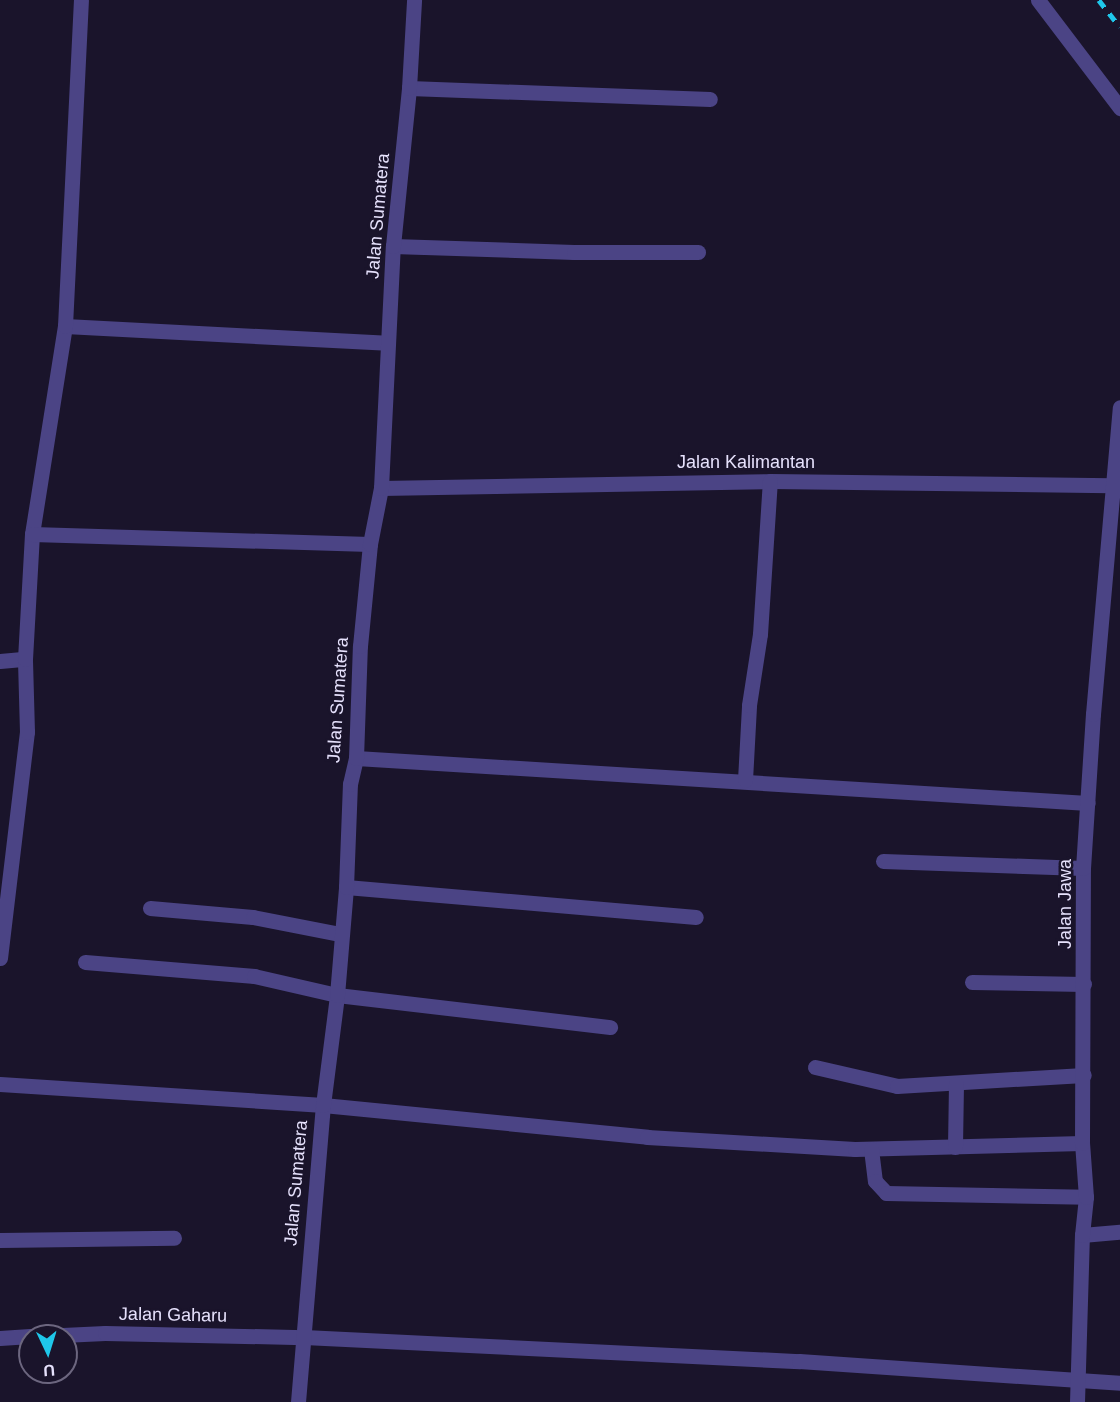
<!DOCTYPE html>
<html>
<head>
<meta charset="utf-8">
<style>
	body { margin:0 }
	#map { position:relative; width:1120px; height:1402px; overflow:hidden; background:#1a142b; font-family:Arial,sans-serif }
	div>[style] { position:absolute }
	[style*='--x'] { left:calc(var(--x)*1px); top:calc(var(--y)*1px); width:calc(var(--w)*1px); rotate:calc(var(--a)*1deg) }
	.minor>* { height:15px; margin:-7.5px; padding:0 7.5px; transform-origin:7.5px; border-radius:7.5px; background:#4b4485 }
	.rail>* { height:4.5px; margin-top:-2.25px; transform-origin:0; background:repeating-linear-gradient(90deg,#1fc7ea 0 9px,transparent 0 17px) }
	span { translate:-50% -50%; white-space:nowrap; text-align:center; line-height:1.15; -webkit-text-stroke:5px #1a142b; paint-order:stroke }
	.street-label { font-size:18px; color:#e6e1fc }
	.north { position:absolute; left:18px; top:1324px; width:60px; height:60px; box-sizing:border-box; background:#1a142b; border:2px solid #6c667f; border-radius:50%; rotate:176deg; font-size:16px; font-weight:700; line-height:24px; text-align:center; color:#e6e1fc }
	.north::after { content:''; display:block; margin:auto; width:21px; height:27px; background:#1fc7ea; clip-path:polygon(50% 0,100% 100%,50% 72%,0 100%) }
</style>
</head>
<body>
<div id="map">
	<div class="minor">
		<i style="--x:1038;--y:0;--w:136;--a:52.8"></i>
		<i style="--x:409;--y:88;--w:301;--a:2.1"></i>
		<i style="--x:393;--y:246;--w:181;--a:1.9"></i>
		<i style="--x:574;--y:252;--w:124;--a:0"></i>
		<i style="--x:65;--y:326;--w:322;--a:3"></i>
		<i style="--x:381;--y:488;--w:389;--a:-1"></i>
		<i style="--x:770;--y:481;--w:341;--a:0.7"></i>
		<i style="--x:32;--y:534;--w:211;--a:-81"></i>
		<i style="--x:65;--y:326;--w:326;--a:-87.2"></i>
		<i style="--x:0;--y:661;--w:25;--a:-5"></i>
		<i style="--x:356;--y:758;--w:733;--a:3.52"></i>
		<i style="--x:745;--y:780;--w:75;--a:-86.9"></i>
		<i style="--x:749;--y:705;--w:72;--a:-81.2"></i>
		<i style="--x:760;--y:634;--w:153;--a:-86.3"></i>
		<i style="--x:883;--y:861;--w:200;--a:2"></i>
		<i style="--x:346;--y:887;--w:351;--a:4.9"></i>
		<i style="--x:150;--y:908;--w:103;--a:5"></i>
		<i style="--x:253;--y:917;--w:89;--a:11.1"></i>
		<i style="--x:0;--y:958;--w:228;--a:-83.2"></i>
		<i style="--x:27;--y:732;--w:73;--a:-91.6"></i>
		<i style="--x:25;--y:659;--w:125;--a:-86.8"></i>
		<i style="--x:32;--y:534;--w:338;--a:1.7"></i>
		<i style="--x:85;--y:962;--w:170;--a:4.7"></i>
		<i style="--x:254;--y:976;--w:85;--a:12.9"></i>
		<i style="--x:337;--y:995;--w:275;--a:6.7"></i>
		<i style="--x:972;--y:982;--w:112;--a:1"></i>
		<i style="--x:815;--y:1067;--w:84;--a:13"></i>
		<i style="--x:897;--y:1086;--w:187;--a:-3.4"></i>
		<i style="--x:0;--y:1084;--w:324;--a:3.7"></i>
		<i style="--x:323;--y:1105;--w:326;--a:5.6"></i>
		<i style="--x:647;--y:1137;--w:208;--a:3.3"></i>
		<i style="--x:855;--y:1149;--w:227;--a:-1.5"></i>
		<i style="--x:955;--y:1147;--w:63;--a:-89.1"></i>
		<i style="--x:871;--y:1149;--w:32;--a:83"></i>
		<i style="--x:875;--y:1181;--w:16;--a:47"></i>
		<i style="--x:886;--y:1193;--w:200;--a:1.1"></i>
		<i style="--x:1082;--y:1235;--w:38;--a:-5"></i>
		<i style="--x:0;--y:1240;--w:174;--a:-0.7"></i>
		<i style="--x:41;--y:1336;--w:64;--a:-2.7"></i>
		<i style="--x:105;--y:1333;--w:199;--a:1.2"></i>
		<i style="--x:304;--y:1337;--w:496;--a:2.8"></i>
		<i style="--x:799;--y:1361;--w:322;--a:3.9"></i>
		<i style="--x:0;--y:1338;--w:30;--a:-4"></i>
		<i style="--x:298;--y:1402;--w:298;--a:-85.2"></i>
		<i style="--x:323;--y:1105;--w:111;--a:-82.7"></i>
		<i style="--x:337;--y:995;--w:108;--a:-85.2"></i>
		<i style="--x:346;--y:887;--w:103;--a:-87.8"></i>
		<i style="--x:350;--y:784;--w:27;--a:-77"></i>
		<i style="--x:356;--y:758;--w:112;--a:-88"></i>
		<i style="--x:360;--y:646;--w:102;--a:-84.4"></i>
		<i style="--x:370;--y:544;--w:57;--a:-78.9"></i>
		<i style="--x:381;--y:488;--w:242;--a:-87.2"></i>
		<i style="--x:393;--y:246;--w:159;--a:-84.2"></i>
		<i style="--x:409;--y:88;--w:88;--a:-86.7"></i>
		<i style="--x:1077;--y:1402;--w:167;--a:-88.3"></i>
		<i style="--x:1082;--y:1235;--w:38;--a:-84"></i>
		<i style="--x:1086;--y:1197;--w:54;--a:-94.2"></i>
		<i style="--x:1082;--y:1143;--w:275;--a:-89.8"></i>
		<i style="--x:1083;--y:868;--w:154;--a:-86.3"></i>
		<i style="--x:1093;--y:714;--w:308;--a:-85"></i>
	</div>
	<div class="rail">
		<i style="--x:1099;--y:0;--w:34;--a:52"></i>
	</div>
	<div class="street-label">
		<span style="left:378px;top:216px;rotate:-85deg">Jalan Sumatera</span>
		<span style="left:746px;top:462px">Jalan Kalimantan</span>
		<span style="left:338px;top:700px;rotate:-86deg">Jalan Sumatera</span>
		<span style="left:1065px;top:904px;rotate:-90deg">Jalan Jawa</span>
		<span style="left:296px;top:1183px;rotate:-85deg">Jalan Sumatera</span>
		<span style="left:173px;top:1315px;rotate:1deg">Jalan Gaharu</span>
	</div>
	<div class="north">U</div>
</div>
</body>
</html>
